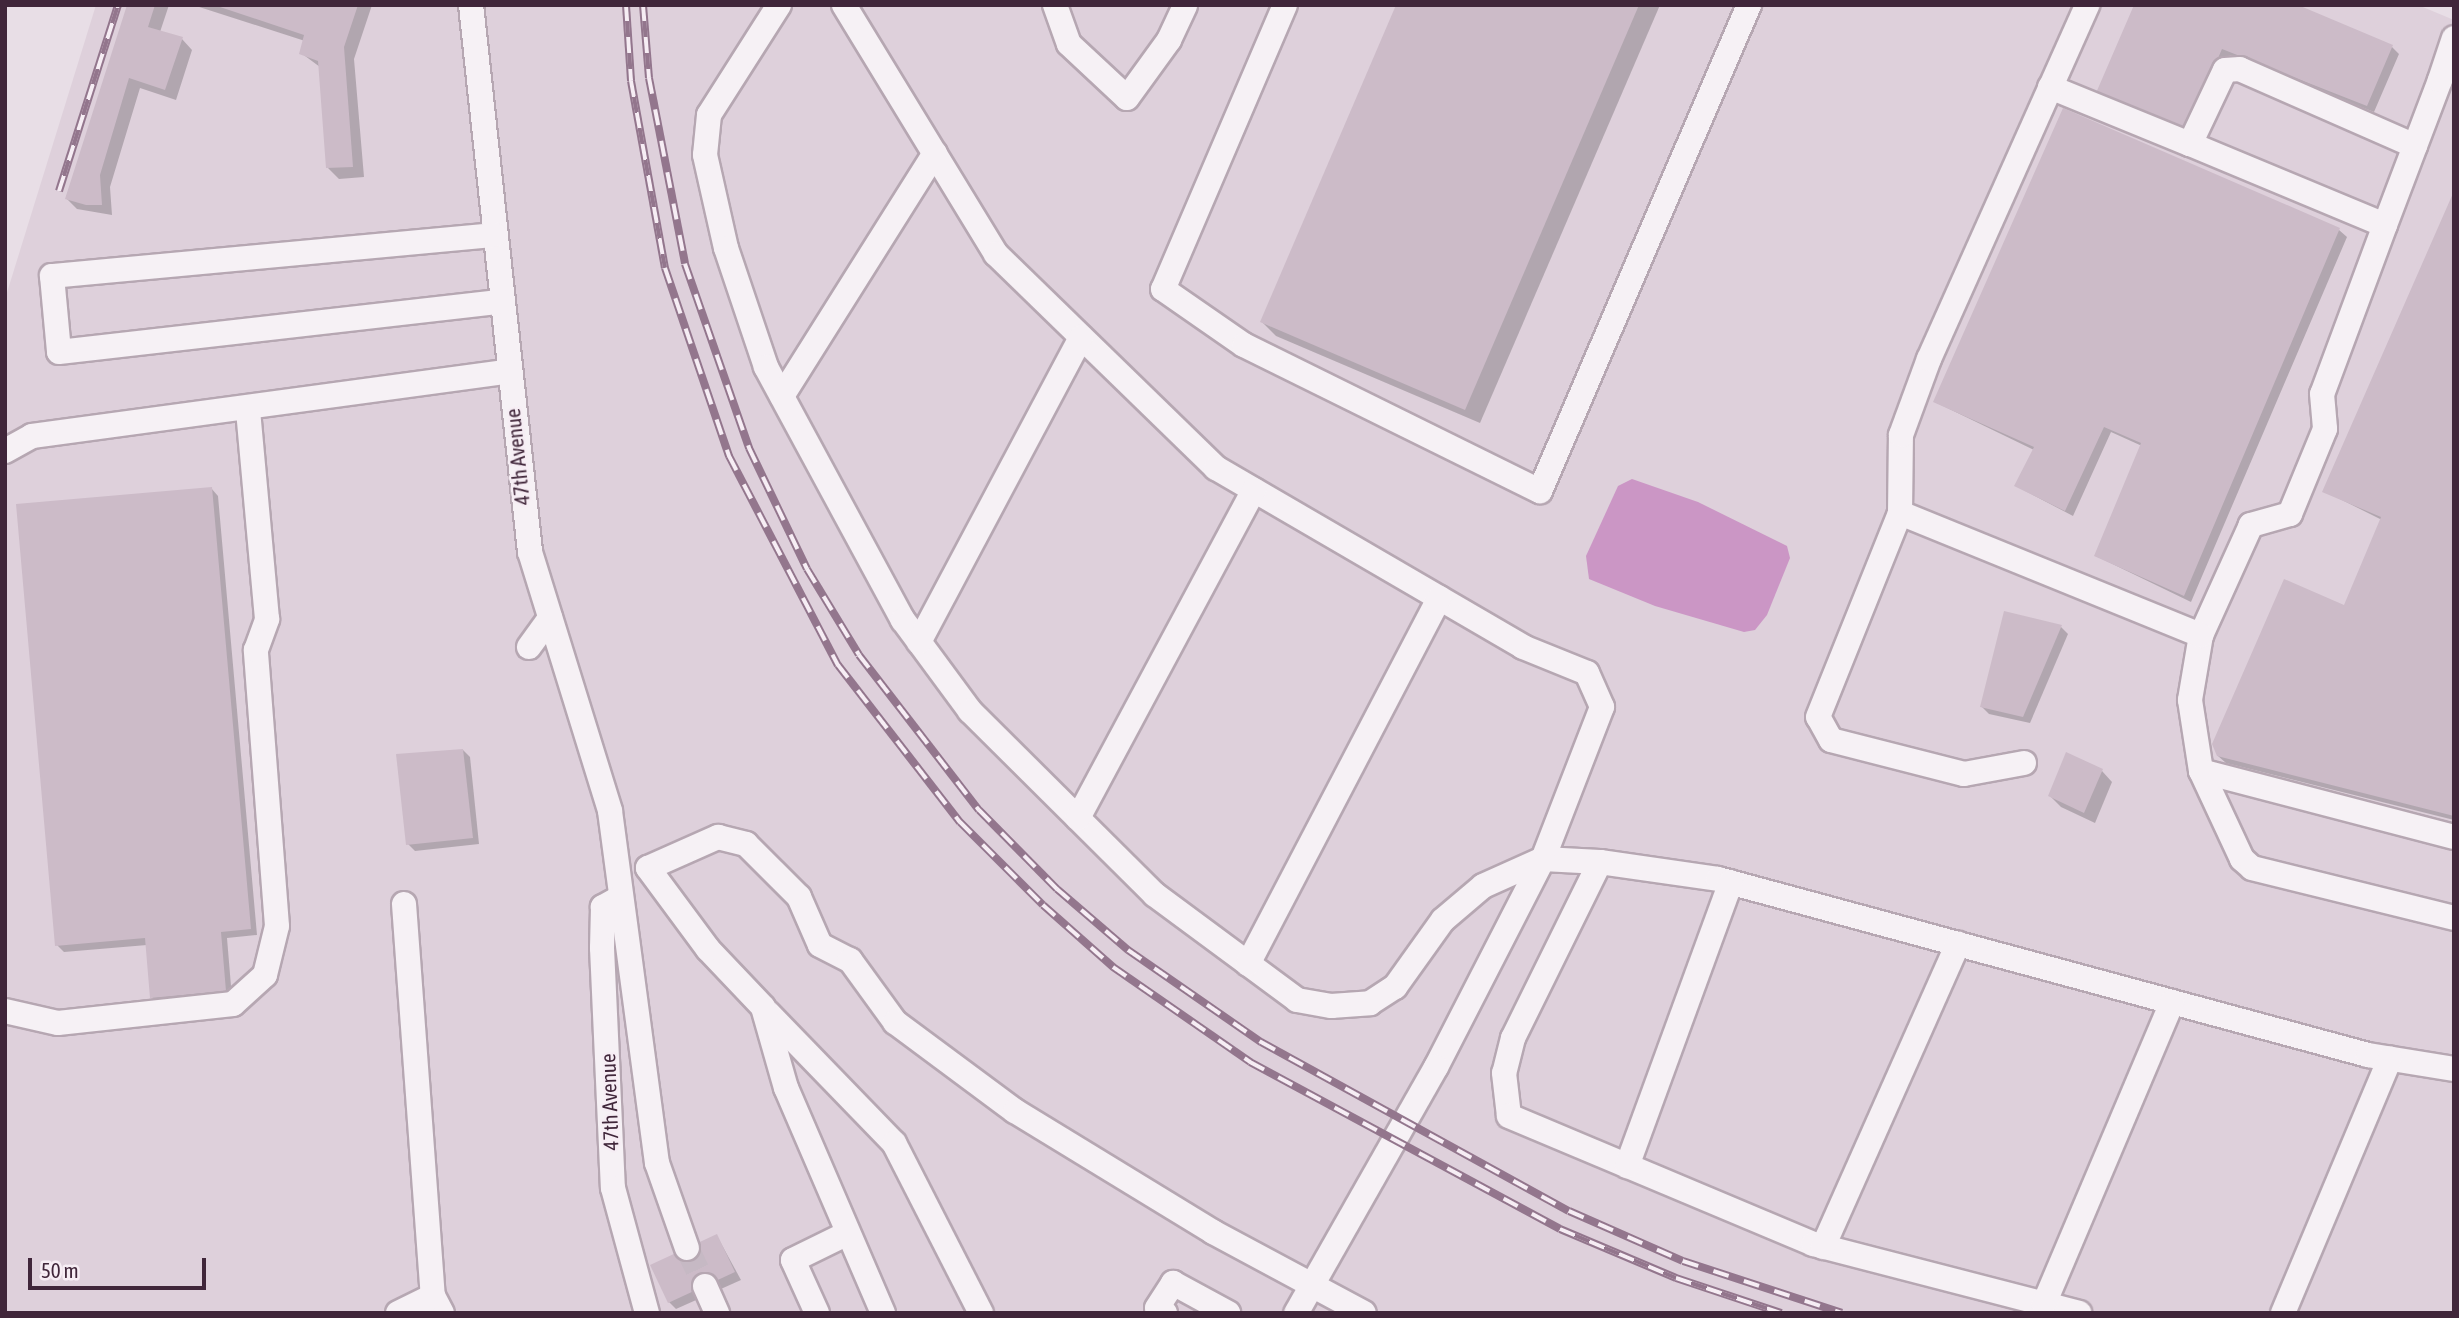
<!DOCTYPE html>
<html>
<head>
<meta charset="utf-8">
<style>
	body { margin:0 }
	#map { position:relative; width:2459px; height:1318px; overflow:hidden; background:#e8dee6; font-family:"Asap Condensed",sans-serif }
	div>[style] { position:absolute }
	[style*='--x'] { left:calc(var(--x)*1px); top:calc(var(--y)*1px); width:calc(var(--w)*1px); rotate:calc(var(--a)*1deg) }
	.built>* { inset:0; background:#ded0db }
	.water>* { inset:0; background:#cb96c5 }
	.shadow>* { inset:0; background:#0003 }
	.building>* { inset:0; background:#ccbbc8 }
	.minor-tunnel>* { height:24px; margin-top:-12px; transform-origin:0; background:repeating-linear-gradient(90deg,#c6b9c4 0 24px,transparent 0 36px) }
	.roads { filter:drop-shadow(2px 0 #b6a7b2) drop-shadow(-2px 0 #b6a7b2) drop-shadow(0 2px #b6a7b2) drop-shadow(0 -2px #b6a7b2) }
	.minor>* { height:24px; margin:-12px; padding:0 12px; transform-origin:12px; border-radius:12px; background:#f6f1f5 }
	.rail>* { height:8px; margin-top:-4px; transform-origin:0; background:repeating-linear-gradient(90deg,#f6edf4 0 16px,#93768d 0 32px); box-sizing:border-box; border-block:2px solid #93768d }
	span { translate:-50% -50%; white-space:nowrap; text-align:center; line-height:1.15; -webkit-text-stroke:5px #f6edf4; paint-order:stroke }
	.street-label { font-size:21px; color:#40263a }
	.frame { position:absolute; inset:0; border:7px solid #40263a; pointer-events:none }
	.scale { position:absolute; left:28px; top:1258px; width:178px; height:32px; box-sizing:border-box; border:4px solid #40263a; border-top:0; padding-left:9px; font-size:21px; line-height:24px; white-space:nowrap; color:#40263a; -webkit-text-stroke:5px #f6edf4; paint-order:stroke }
</style>
</head>
<body>
<div id="map">
	<div class="built">
		<i style="clip-path:polygon(96px 5px,2418px 5px,2454px 20px,2454px 1313px,5px 1313px,5px 299px)"></i>
	</div>
	<div class="water">
		<i style="clip-path:polygon(1632px 479px,1698px 502px,1787px 546px,1790px 558px,1767px 615px,1755px 630px,1744px 632px,1655px 606px,1589px 579px,1586px 556px,1618px 486px)"></i>
	</div>
	<div class="shadow">
		<i style="clip-path:polygon(129px 5px,169px 5px,160px 32px,182px 39px,192px 50px,176px 100px,140px 88px,110px 187px,112px 215px,77px 209px,66px 198px)"></i>
		<i style="clip-path:polygon(193px 5px,372px 5px,354px 59px,364px 177px,339px 179px,328px 168px,320px 67px,301px 53px,305px 41px)"></i>
		<i style="clip-path:polygon(1398px 5px,1660px 5px,1480px 423px,1276px 336px,1262px 322px)"></i>
		<i style="clip-path:polygon(2136px 5px,2392px 47px,2399px 54px,2374px 112px,2230px 55px,2193px 138px)"></i>
		<i style="clip-path:polygon(2063px 110px,2339px 230px,2347px 237px,2191px 602px,2096px 556px,2142px 446px,2111px 432px,2073px 516px,2016px 486px,2034px 450px,1935px 402px)"></i>
		<i style="clip-path:polygon(2454px 195px,2454px 820px,2226px 763px,2218px 756px,2345px 607px,2382px 520px,2324px 491px)"></i>
		<i style="clip-path:polygon(211px 488px,218px 496px,257px 935px,227px 938px,232px 998px,159px 1004px,152px 997px,147px 945px,64px 952px,57px 945px)"></i>
		<i style="clip-path:polygon(2005px 614px,2061px 627px,2068px 634px,2030px 723px,1989px 714px,1982px 707px)"></i>
		<i style="clip-path:polygon(463px 750px,470px 757px,479px 844px,415px 851px,408px 844px)"></i>
		<i style="clip-path:polygon(2102px 771px,2112px 782px,2095px 823px,2061px 807px,2050px 796px)"></i>
		<i style="clip-path:polygon(717px 1236px,741px 1280px,676px 1309px,669px 1302px)"></i>
	</div>
	<div class="building">
		<i style="clip-path:polygon(127px 5px,155px 5px,148px 27px,183px 37px,165px 90px,129px 78px,100px 175px,102px 205px,86px 205px,65px 199px)"></i>
		<i style="clip-path:polygon(214px 5px,358px 5px,344px 47px,353px 167px,326px 168px,318px 61px,299px 54px,304px 35px)"></i>
		<i style="clip-path:polygon(1396px 5px,1639px 5px,1465px 410px,1260px 322px)"></i>
		<i style="clip-path:polygon(2134px 5px,2298px 5px,2393px 45px,2367px 106px,2222px 49px,2186px 132px,2096px 93px)"></i>
		<i style="clip-path:polygon(2063px 108px,2340px 228px,2184px 596px,2094px 556px,2141px 443px,2104px 427px,2065px 511px,2014px 486px,2034px 447px,1933px 402px)"></i>
		<i style="clip-path:polygon(2454px 191px,2454px 816px,2217px 756px,2212px 744px,2284px 579px,2344px 605px,2381px 517px,2322px 492px)"></i>
		<i style="clip-path:polygon(212px 487px,251px 929px,221px 932px,226px 991px,150px 998px,145px 938px,55px 946px,16px 504px)"></i>
		<i style="clip-path:polygon(2004px 611px,2062px 625px,2023px 717px,1980px 707px)"></i>
		<i style="clip-path:polygon(463px 749px,473px 838px,406px 845px,396px 754px)"></i>
		<i style="clip-path:polygon(2066px 752px,2103px 769px,2084px 813px,2048px 796px)"></i>
		<i style="clip-path:polygon(717px 1234px,735px 1272px,668px 1303px,650px 1265px)"></i>
	</div>
	<div class="minor-tunnel">
		<i style="--x:687;--y:1248;--w:42;--a:64.7"></i>
	</div>
	<div class="roads">
		<div class="minor">
			<i style="--x:471;--y:5;--w:550;--a:83.84"></i>
			<i style="--x:530;--y:552;--w:271;--a:72.8"></i>
			<i style="--x:610;--y:811;--w:355;--a:82.4"></i>
			<i style="--x:657;--y:1163;--w:90;--a:70.6"></i>
			<i style="--x:779;--y:5;--w:130;--a:122.5"></i>
			<i style="--x:709;--y:115;--w:40;--a:95.7"></i>
			<i style="--x:705;--y:155;--w:95;--a:77.3"></i>
			<i style="--x:726;--y:248;--w:126;--a:71.4"></i>
			<i style="--x:766;--y:367;--w:288;--a:61.6"></i>
			<i style="--x:903;--y:620;--w:113;--a:53.6"></i>
			<i style="--x:970;--y:711;--w:260;--a:44.8"></i>
			<i style="--x:1154;--y:894;--w:178;--a:36.5"></i>
			<i style="--x:1297;--y:1000;--w:35;--a:10"></i>
			<i style="--x:1331;--y:1006;--w:39;--a:-4"></i>
			<i style="--x:1370;--y:1003;--w:30;--a:-33"></i>
			<i style="--x:1395;--y:987;--w:82;--a:-54.4"></i>
			<i style="--x:1443;--y:920;--w:52;--a:-40.4"></i>
			<i style="--x:1483;--y:886;--w:66;--a:-24.2"></i>
			<i style="--x:1543;--y:859;--w:57;--a:3"></i>
			<i style="--x:1600;--y:862;--w:119;--a:8.2"></i>
			<i style="--x:1718;--y:879;--w:673;--a:15.15"></i>
			<i style="--x:2368;--y:1055;--w:87;--a:9.2"></i>
			<i style="--x:844;--y:5;--w:292;--a:58.6"></i>
			<i style="--x:996;--y:254;--w:307;--a:44.2"></i>
			<i style="--x:1216;--y:468;--w:355;--a:30.2"></i>
			<i style="--x:1523;--y:647;--w:69;--a:22.1"></i>
			<i style="--x:1587;--y:673;--w:37;--a:66"></i>
			<i style="--x:1602;--y:707;--w:163;--a:111.2"></i>
			<i style="--x:1543;--y:859;--w:234;--a:117.2"></i>
			<i style="--x:1436;--y:1067;--w:283;--a:119.6"></i>
			<i style="--x:1055;--y:5;--w:41;--a:70.3"></i>
			<i style="--x:1069;--y:44;--w:79;--a:43"></i>
			<i style="--x:1127;--y:98;--w:72;--a:-54.1"></i>
			<i style="--x:1169;--y:40;--w:38;--a:-65"></i>
			<i style="--x:1285;--y:5;--w:309;--a:113.2"></i>
			<i style="--x:1163;--y:289;--w:98;--a:34.7"></i>
			<i style="--x:1244;--y:345;--w:330;--a:26.3"></i>
			<i style="--x:1540;--y:491;--w:529;--a:-66.73"></i>
			<i style="--x:2050;--y:87;--w:151;--a:22.2"></i>
			<i style="--x:2415;--y:146;--w:191;--a:-156.3"></i>
			<i style="--x:2240;--y:69;--w:15;--a:176"></i>
			<i style="--x:2225;--y:70;--w:82;--a:115.3"></i>
			<i style="--x:2190;--y:144;--w:211;--a:22.6"></i>
			<i style="--x:2385;--y:225;--w:155;--a:-69.2"></i>
			<i style="--x:2440;--y:80;--w:44;--a:-71.6"></i>
			<i style="--x:2385;--y:225;--w:180;--a:110.4"></i>
			<i style="--x:2322;--y:394;--w:35;--a:85"></i>
			<i style="--x:2325;--y:429;--w:92;--a:112.4"></i>
			<i style="--x:2290;--y:514;--w:41;--a:164.2"></i>
			<i style="--x:2251;--y:525;--w:121;--a:114.4"></i>
			<i style="--x:2201;--y:635;--w:66;--a:99.6"></i>
			<i style="--x:2190;--y:700;--w:72;--a:81.2"></i>
			<i style="--x:2201;--y:771;--w:97;--a:65"></i>
			<i style="--x:2242;--y:859;--w:13;--a:42"></i>
			<i style="--x:2252;--y:868;--w:208;--a:13.9"></i>
			<i style="--x:494;--y:235;--w:444;--a:174.7"></i>
			<i style="--x:52;--y:276;--w:76;--a:84.7"></i>
			<i style="--x:59;--y:352;--w:445;--a:-6.5"></i>
			<i style="--x:782;--y:396;--w:287;--a:-57.8"></i>
			<i style="--x:5;--y:451;--w:31;--a:-29"></i>
			<i style="--x:32;--y:436;--w:480;--a:-7.7"></i>
			<i style="--x:1900;--y:513;--w:325;--a:22.1"></i>
			<i style="--x:919;--y:642;--w:345;--a:-62"></i>
			<i style="--x:529;--y:647;--w:36;--a:-54"></i>
			<i style="--x:2024;--y:763;--w:61;--a:169.6"></i>
			<i style="--x:1964;--y:774;--w:137;--a:-165.7"></i>
			<i style="--x:1831;--y:740;--w:26;--a:-119"></i>
			<i style="--x:1818;--y:717;--w:220;--a:-68.1"></i>
			<i style="--x:1900;--y:513;--w:78;--a:-89.3"></i>
			<i style="--x:1901;--y:435;--w:81;--a:-69.8"></i>
			<i style="--x:1929;--y:359;--w:388;--a:-65.9"></i>
			<i style="--x:2201;--y:771;--w:261;--a:14.6"></i>
			<i style="--x:1078;--y:818;--w:372;--a:-61.8"></i>
			<i style="--x:1600;--y:862;--w:196;--a:116.3"></i>
			<i style="--x:1513;--y:1038;--w:36;--a:104"></i>
			<i style="--x:1504;--y:1073;--w:43;--a:83.4"></i>
			<i style="--x:1509;--y:1116;--w:330;--a:22.8"></i>
			<i style="--x:1813;--y:1244;--w:275;--a:14.5"></i>
			<i style="--x:621;--y:897;--w:21;--a:151"></i>
			<i style="--x:603;--y:907;--w:41;--a:91.4"></i>
			<i style="--x:602;--y:948;--w:240;--a:87.4"></i>
			<i style="--x:613;--y:1188;--w:130;--a:74.8"></i>
			<i style="--x:404;--y:904;--w:393;--a:85.8"></i>
			<i style="--x:433;--y:1296;--w:19;--a:62"></i>
			<i style="--x:1248;--y:964;--w:413;--a:-62.4"></i>
			<i style="--x:5;--y:1011;--w:54;--a:12.8"></i>
			<i style="--x:58;--y:1023;--w:176;--a:-6.2"></i>
			<i style="--x:233;--y:1004;--w:43;--a:-42.2"></i>
			<i style="--x:265;--y:975;--w:50;--a:-76.2"></i>
			<i style="--x:277;--y:926;--w:277;--a:-94.4"></i>
			<i style="--x:256;--y:650;--w:33;--a:-70"></i>
			<i style="--x:267;--y:619;--w:211;--a:-95.2"></i>
			<i style="--x:768;--y:1013;--w:181;--a:45.9"></i>
			<i style="--x:894;--y:1143;--w:191;--a:62.9"></i>
			<i style="--x:1627;--y:1166;--w:302;--a:-69.9"></i>
			<i style="--x:1823;--y:1247;--w:332;--a:-66"></i>
			<i style="--x:705;--y:1286;--w:30;--a:66"></i>
			<i style="--x:2044;--y:1304;--w:328;--a:-67"></i>
			<i style="--x:398;--y:1313;--w:39;--a:-26"></i>
			<i style="--x:817;--y:1313;--w:58;--a:-114.4"></i>
			<i style="--x:793;--y:1260;--w:59;--a:-26.1"></i>
			<i style="--x:883;--y:1313;--w:245;--a:-113.3"></i>
			<i style="--x:786;--y:1088;--w:84;--a:-105.9"></i>
			<i style="--x:763;--y:1007;--w:80;--a:-133.5"></i>
			<i style="--x:708;--y:949;--w:101;--a:-126.5"></i>
			<i style="--x:648;--y:868;--w:77;--a:-23.9"></i>
			<i style="--x:718;--y:837;--w:29;--a:14"></i>
			<i style="--x:746;--y:844;--w:75;--a:45"></i>
			<i style="--x:799;--y:897;--w:52;--a:66.4"></i>
			<i style="--x:820;--y:945;--w:34;--a:27"></i>
			<i style="--x:850;--y:960;--w:77;--a:54"></i>
			<i style="--x:895;--y:1022;--w:149;--a:36.6"></i>
			<i style="--x:1015;--y:1111;--w:232;--a:31.4"></i>
			<i style="--x:1213;--y:1232;--w:171;--a:28.2"></i>
			<i style="--x:1165;--y:1313;--w:9;--a:-148"></i>
			<i style="--x:1157;--y:1308;--w:30;--a:-57"></i>
			<i style="--x:1173;--y:1283;--w:63;--a:28.6"></i>
			<i style="--x:2283;--y:1313;--w:276;--a:-67.2"></i>
		</div>
	</div>
	<div class="rail">
		<i style="--x:626;--y:5;--w:76;--a:86.2"></i>
		<i style="--x:631;--y:81;--w:190;--a:79.7"></i>
		<i style="--x:665;--y:268;--w:199;--a:71.2"></i>
		<i style="--x:729;--y:456;--w:236;--a:62.5"></i>
		<i style="--x:838;--y:665;--w:199;--a:52.2"></i>
		<i style="--x:960;--y:822;--w:117;--a:45"></i>
		<i style="--x:1043;--y:905;--w:94;--a:41.5"></i>
		<i style="--x:1113;--y:967;--w:167;--a:34.7"></i>
		<i style="--x:1250;--y:1062;--w:352;--a:28.3"></i>
		<i style="--x:1560;--y:1229;--w:126;--a:22.9"></i>
		<i style="--x:1676;--y:1278;--w:111;--a:18.4"></i>
		<i style="--x:643;--y:5;--w:73;--a:85.3"></i>
		<i style="--x:649;--y:78;--w:189;--a:79"></i>
		<i style="--x:685;--y:264;--w:195;--a:70.8"></i>
		<i style="--x:749;--y:448;--w:134;--a:64.4"></i>
		<i style="--x:807;--y:569;--w:100;--a:58.8"></i>
		<i style="--x:859;--y:655;--w:196;--a:52.3"></i>
		<i style="--x:979;--y:810;--w:111;--a:45.4"></i>
		<i style="--x:1057;--y:889;--w:94;--a:40.7"></i>
		<i style="--x:1128;--y:950;--w:162;--a:34.7"></i>
		<i style="--x:1261;--y:1042;--w:351;--a:28.8"></i>
		<i style="--x:1569;--y:1211;--w:124;--a:23.7"></i>
		<i style="--x:1683;--y:1261;--w:167;--a:18.1"></i>
		<i style="--x:59;--y:191;--w:195;--a:-72.4"></i>
	</div>
	<div class="street-label">
		<span style="left:517px;top:457px;rotate:-96deg">47th Avenue</span>
		<span style="left:609px;top:1102px;rotate:-92deg">47th Avenue</span>
	</div>
	<div class="frame"></div>
	<div class="scale">50 m</div>
</div>
</body>
</html>
